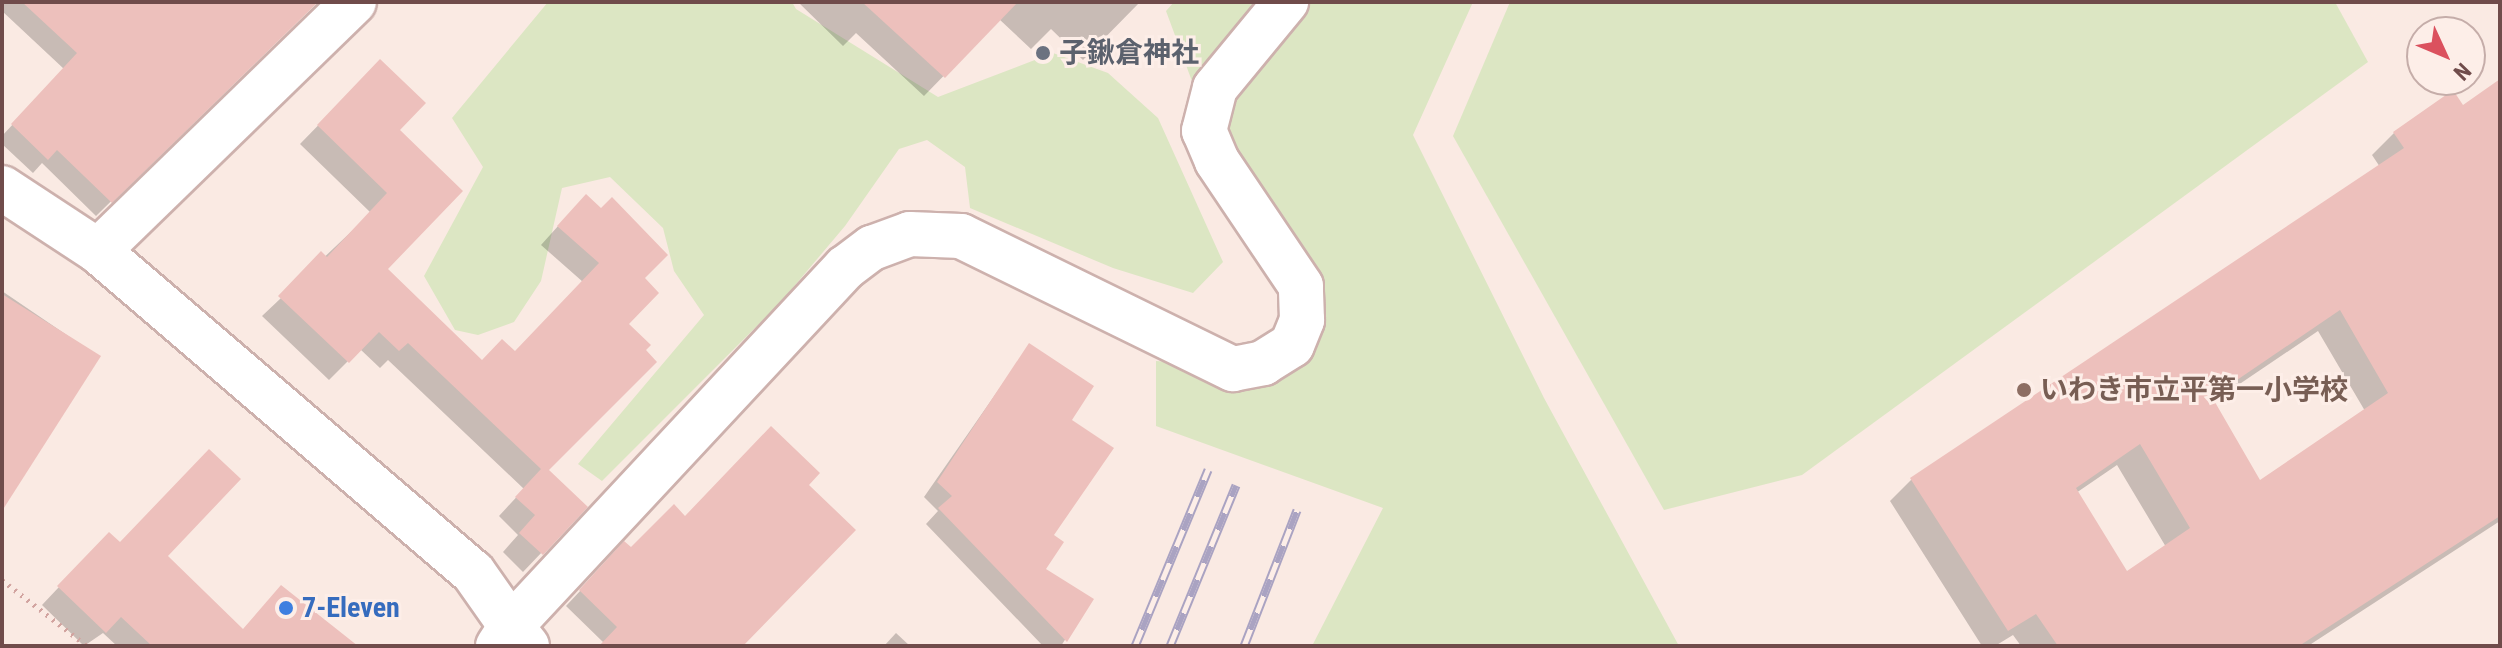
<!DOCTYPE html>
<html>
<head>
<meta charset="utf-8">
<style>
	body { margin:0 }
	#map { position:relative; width:2502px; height:648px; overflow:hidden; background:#faeae3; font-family:"Roboto Condensed","Noto Sans JP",sans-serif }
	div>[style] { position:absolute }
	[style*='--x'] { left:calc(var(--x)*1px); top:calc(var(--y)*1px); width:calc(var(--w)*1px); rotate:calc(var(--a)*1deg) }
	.green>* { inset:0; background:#dce6c3 }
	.shadow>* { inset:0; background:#0003 }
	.building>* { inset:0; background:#edc0bc }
	.path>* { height:5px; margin-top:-2.5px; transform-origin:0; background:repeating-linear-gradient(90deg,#d2a4a0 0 2px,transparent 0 8px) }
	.roads { filter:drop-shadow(2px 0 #cdb1ad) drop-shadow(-2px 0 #cdb1ad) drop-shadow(0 2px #cdb1ad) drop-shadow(0 -2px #cdb1ad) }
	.minor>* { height:44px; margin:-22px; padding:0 22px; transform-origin:22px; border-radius:22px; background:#fff }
	.tertiary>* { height:44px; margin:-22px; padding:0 22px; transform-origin:22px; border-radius:22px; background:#fff }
	.rail>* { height:9px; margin-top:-4.5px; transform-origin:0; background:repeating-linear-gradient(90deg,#fdeee8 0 18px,#aaa3c2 0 36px); box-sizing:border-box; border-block:2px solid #aaa3c2 }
	.dots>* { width:22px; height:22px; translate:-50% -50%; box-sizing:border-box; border:4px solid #fdeee8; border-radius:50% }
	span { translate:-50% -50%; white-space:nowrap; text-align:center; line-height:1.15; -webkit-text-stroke:6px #fdeee8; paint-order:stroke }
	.worship-label { font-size:28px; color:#5b616d; font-weight:700 }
	.left { translate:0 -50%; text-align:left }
	.education-label { font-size:28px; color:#785e54; font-weight:700 }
	.shop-label { font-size:28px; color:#366cbe; font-weight:700 }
	.frame { position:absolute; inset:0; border:4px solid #704c4b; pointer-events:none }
	.north { position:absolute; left:2406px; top:16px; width:80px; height:80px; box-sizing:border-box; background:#fdeee8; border:2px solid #c5ada9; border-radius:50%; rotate:134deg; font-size:22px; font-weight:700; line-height:32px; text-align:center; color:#704c4b }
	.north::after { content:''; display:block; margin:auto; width:28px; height:36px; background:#db515e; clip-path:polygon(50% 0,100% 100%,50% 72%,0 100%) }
</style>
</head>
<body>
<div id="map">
	<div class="green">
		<i style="clip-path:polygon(548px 2px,792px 2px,796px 9px,938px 97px,1053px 53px,1108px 73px,1158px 118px,1223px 262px,1193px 293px,1113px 268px,970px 208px,965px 167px,927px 140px,899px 149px,845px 226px,780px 303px,602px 481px,578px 464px,704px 315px,674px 271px,663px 228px,610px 177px,562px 188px,541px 281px,514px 322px,478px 335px,455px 330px,424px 276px,483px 167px,452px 118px)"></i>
		<i style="clip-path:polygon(1174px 2px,1473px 2px,1413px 135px,1544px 398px,1679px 646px,1312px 646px,1383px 508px,1156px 426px,1156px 361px,1278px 370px,1294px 264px,1244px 222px,1166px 11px)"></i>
		<i style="clip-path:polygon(1510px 2px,2335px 2px,2368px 62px,1802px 475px,1664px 510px,1453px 136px)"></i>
	</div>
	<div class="shadow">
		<i style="clip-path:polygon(2px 2px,314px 2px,96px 216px,42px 163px,33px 173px,2px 144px,2px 136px,64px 69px,2px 11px)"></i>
		<i style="clip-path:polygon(798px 2px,1140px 2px,1083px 60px,1051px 29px,1031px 49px,999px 19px,924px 96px,856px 33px,843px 46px)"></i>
		<i style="clip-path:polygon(380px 62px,397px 130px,386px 269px,482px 362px,515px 354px,583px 282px,541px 245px,568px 215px,642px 279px,626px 324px,546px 470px,585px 507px,523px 572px,503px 552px,518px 535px,499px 516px,524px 489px,388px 360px,380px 368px,360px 349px,329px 380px,262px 316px,371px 213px,300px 144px)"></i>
		<i style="clip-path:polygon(evenodd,2500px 81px,2500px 521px,2308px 646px,2021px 646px,2013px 635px,1995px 646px,1982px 646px,1890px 501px,1912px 479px,2380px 167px,2372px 155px,2394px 133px,2453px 93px,2462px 107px,2500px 81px,2318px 331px,2365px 411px,2259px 483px,2213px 402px,2318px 331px,2500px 81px,2117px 465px,2166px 547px,2126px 574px,2076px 493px,2117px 465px)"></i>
		<i style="clip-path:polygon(2px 291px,99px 357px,2px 507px)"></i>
		<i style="clip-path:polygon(1029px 346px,1069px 420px,1044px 570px,1091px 599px,1061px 646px,1043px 646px,926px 524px,938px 511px,924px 497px)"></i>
		<i style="clip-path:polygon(806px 485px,741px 646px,601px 646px,604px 643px,566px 606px,610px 559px,685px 518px)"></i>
		<i style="clip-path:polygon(120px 545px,165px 556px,242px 631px,281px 588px,325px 646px,117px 646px,103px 633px,84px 646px,42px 605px,92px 552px)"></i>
		<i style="clip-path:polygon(896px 633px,910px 646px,884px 646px)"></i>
	</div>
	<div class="building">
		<i style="clip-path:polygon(22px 2px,318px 2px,112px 203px,57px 150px,48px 160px,11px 124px,77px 53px)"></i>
		<i style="clip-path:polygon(862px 2px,1018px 2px,945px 78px)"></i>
		<i style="clip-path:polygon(380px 59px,426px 103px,400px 130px,463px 191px,388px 269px,482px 360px,502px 339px,515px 351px,599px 263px,557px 226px,586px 194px,601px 208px,612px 197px,668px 255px,645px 278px,659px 293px,629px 324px,651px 345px,646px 350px,657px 362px,549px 470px,588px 507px,543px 555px,519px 533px,535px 515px,515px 497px,541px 469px,408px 343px,399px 351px,379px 332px,349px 363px,278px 296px,321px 251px,327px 257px,387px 193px,317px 125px)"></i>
		<i style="clip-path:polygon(evenodd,2500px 79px,2500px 516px,2299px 646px,2058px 646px,2036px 614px,2008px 631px,1910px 478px,2404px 148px,2393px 132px,2453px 90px,2463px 105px,2500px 79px,2340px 310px,2388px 393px,2260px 480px,2212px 397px,2340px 310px,2500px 79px,2140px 444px,2190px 528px,2127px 571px,2076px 488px,2140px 444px)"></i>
		<i style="clip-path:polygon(2px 294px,101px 356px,2px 511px)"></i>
		<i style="clip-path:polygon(1029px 343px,1094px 386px,1072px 420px,1114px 448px,1054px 535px,1064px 542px,1046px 569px,1094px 599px,1067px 642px,938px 508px,952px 496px,937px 482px)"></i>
		<i style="clip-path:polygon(771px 426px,820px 473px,809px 485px,856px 530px,743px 646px,599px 646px,617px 627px,579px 590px,624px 541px,631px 547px,674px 504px,685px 516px)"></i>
		<i style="clip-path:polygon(209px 449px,241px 479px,168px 556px,243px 629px,281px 585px,358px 646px,152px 646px,121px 617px,106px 633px,57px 586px,109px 532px,120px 542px)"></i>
	</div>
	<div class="path">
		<i style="--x:2;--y:580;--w:108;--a:37.8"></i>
	</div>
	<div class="roads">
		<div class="minor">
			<i style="--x:98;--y:251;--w:357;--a:-44.2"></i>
			<i style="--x:527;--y:646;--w:26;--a:-129"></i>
			<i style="--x:511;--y:626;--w:490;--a:-47"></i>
			<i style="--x:845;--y:268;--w:34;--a:-37"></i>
			<i style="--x:872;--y:248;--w:40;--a:-20.2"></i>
			<i style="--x:910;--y:234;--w:51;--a:2.2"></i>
			<i style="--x:961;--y:236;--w:303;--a:26.1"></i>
			<i style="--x:1233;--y:369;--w:31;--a:-11"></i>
			<i style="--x:1263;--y:363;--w:34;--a:-32"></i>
			<i style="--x:1292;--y:345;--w:27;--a:-68"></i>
			<i style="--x:1302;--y:320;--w:34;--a:-92"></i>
			<i style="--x:1301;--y:286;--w:151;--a:-123.9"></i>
			<i style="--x:1217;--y:161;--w:33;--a:-113"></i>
			<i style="--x:1204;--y:131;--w:44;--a:-75.7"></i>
			<i style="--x:1215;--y:88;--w:112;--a:-50.5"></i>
		</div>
		<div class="tertiary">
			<i style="--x:2;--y:188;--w:115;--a:33.3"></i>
			<i style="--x:98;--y:251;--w:494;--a:40.6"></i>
			<i style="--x:473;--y:572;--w:66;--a:54.9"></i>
			<i style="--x:511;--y:626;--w:24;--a:123"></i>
		</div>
	</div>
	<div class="rail">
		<i style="--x:1135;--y:646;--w:191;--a:-67.5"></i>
		<i style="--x:1170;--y:646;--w:174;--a:-67.7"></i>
		<i style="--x:1244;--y:646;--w:146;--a:-68.7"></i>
	</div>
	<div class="dots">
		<i style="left:1043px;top:53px;background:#6b7280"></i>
		<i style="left:2024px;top:390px;background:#8d6e63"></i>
		<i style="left:286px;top:608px;background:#3f7fe0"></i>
	</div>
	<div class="worship-label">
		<span class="left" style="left:1059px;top:53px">子鍬倉神社</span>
	</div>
	<div class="education-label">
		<span class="left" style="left:2040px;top:390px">いわき市立平第一小学校</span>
	</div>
	<div class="shop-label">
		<span class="left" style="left:302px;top:608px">7-Eleven</span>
	</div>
	<div class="frame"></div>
	<div class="north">N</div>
</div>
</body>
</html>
